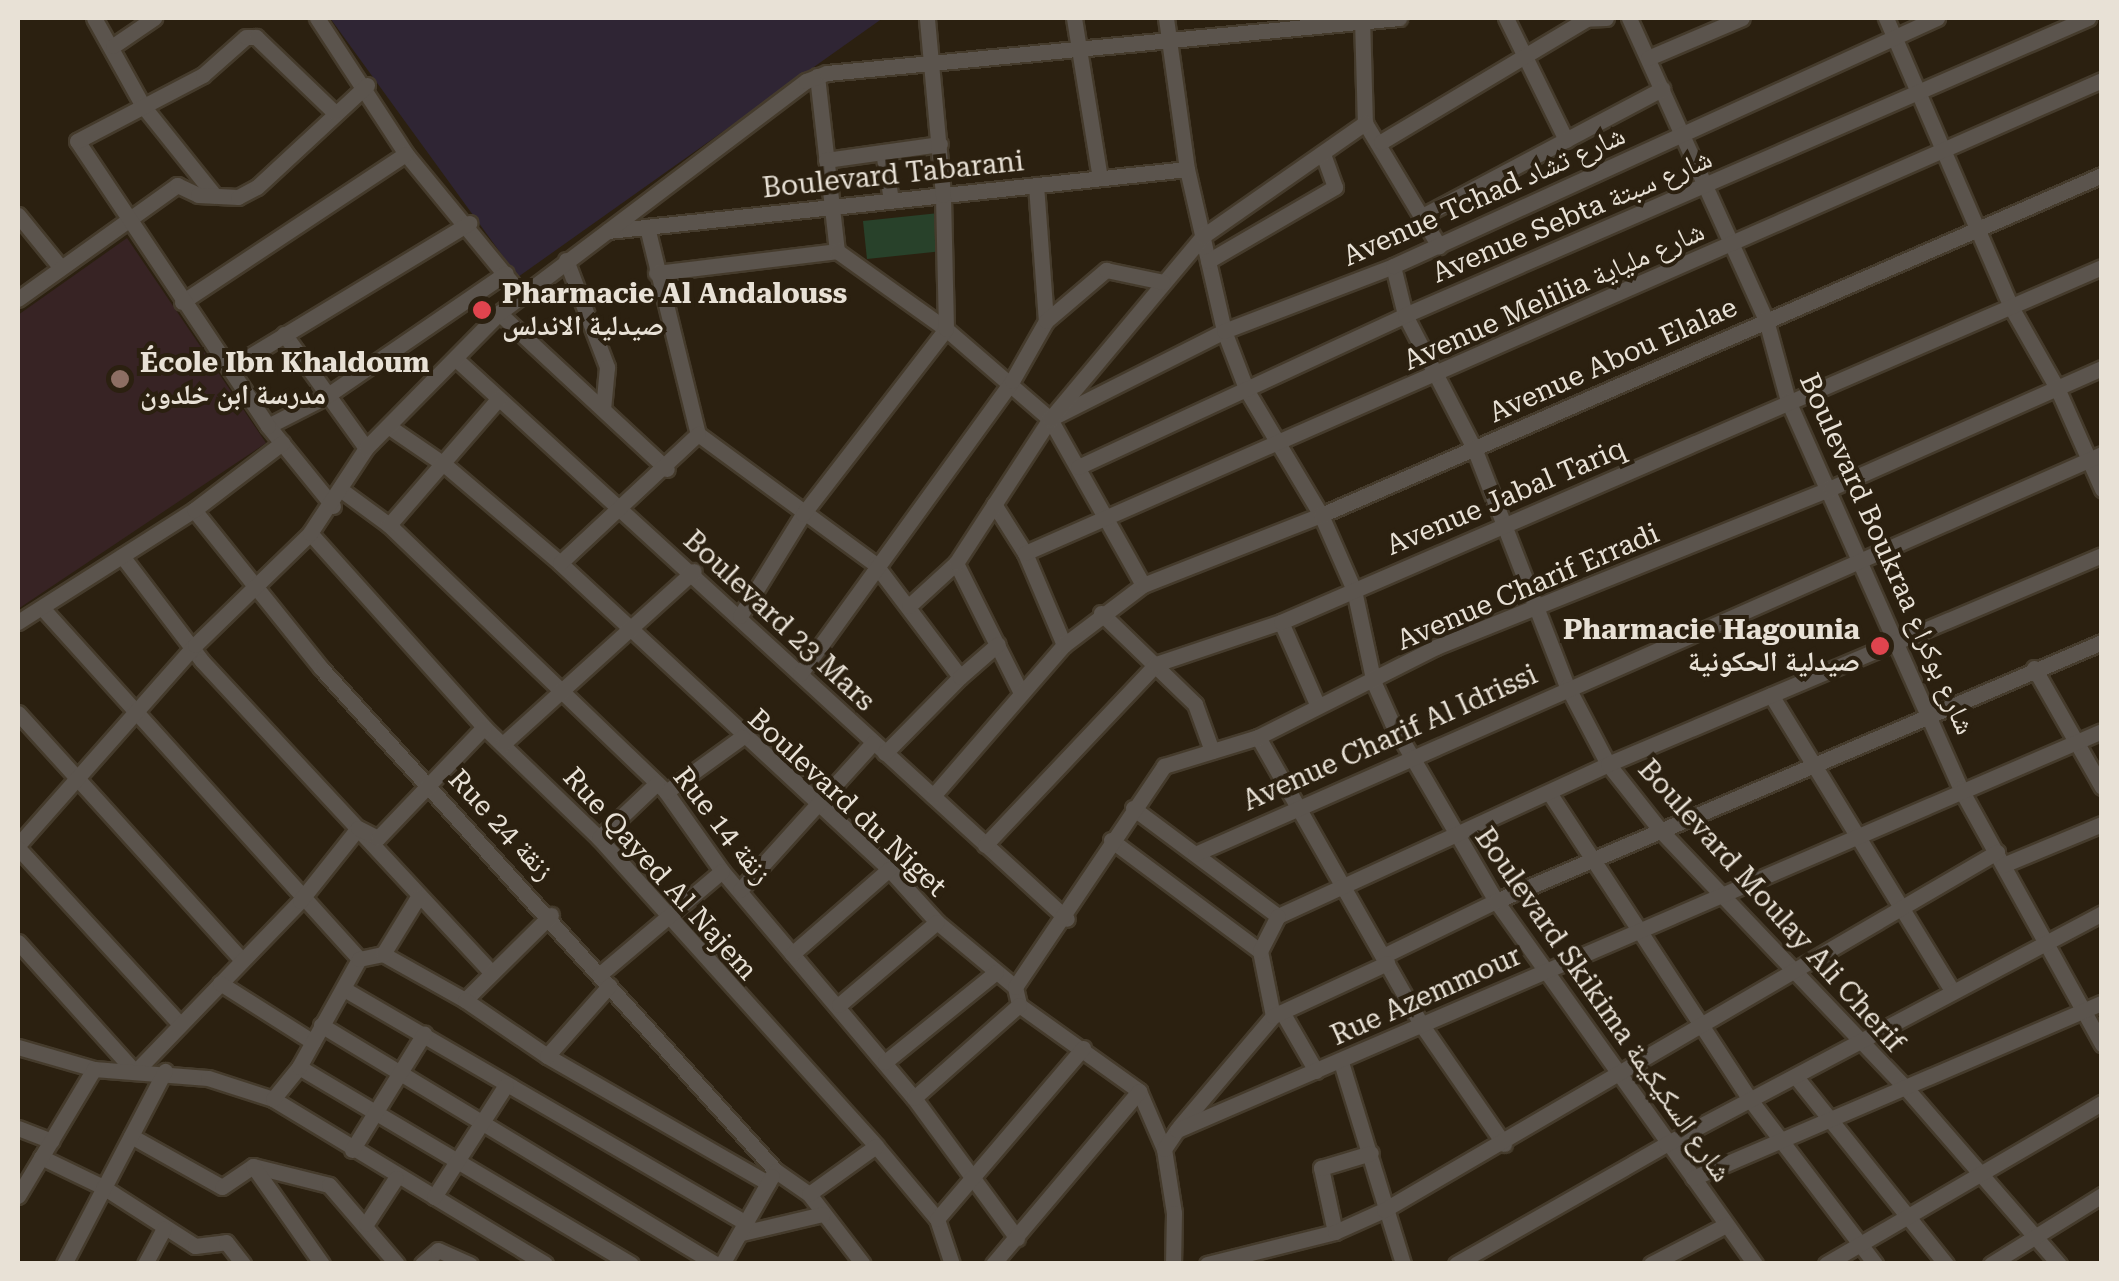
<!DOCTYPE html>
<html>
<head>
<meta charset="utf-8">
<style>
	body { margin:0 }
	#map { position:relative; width:2119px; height:1281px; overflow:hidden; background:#2b2010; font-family:"Roboto Serif","Noto Naskh Arabic",serif }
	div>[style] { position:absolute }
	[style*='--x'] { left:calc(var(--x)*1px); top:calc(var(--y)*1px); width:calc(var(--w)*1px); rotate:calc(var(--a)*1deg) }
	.industrial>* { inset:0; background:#2f2534 }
	.education>* { inset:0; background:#372324 }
	.green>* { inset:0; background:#28412a }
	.roads { filter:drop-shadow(2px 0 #453b2c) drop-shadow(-2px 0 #453b2c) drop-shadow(0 2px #453b2c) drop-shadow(0 -2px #453b2c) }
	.street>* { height:15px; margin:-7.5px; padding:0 7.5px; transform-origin:7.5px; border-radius:7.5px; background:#5b544d }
	.dots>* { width:28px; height:28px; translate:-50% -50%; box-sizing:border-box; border:5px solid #2b2010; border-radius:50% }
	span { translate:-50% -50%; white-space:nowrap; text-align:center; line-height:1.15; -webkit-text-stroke:8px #2b2010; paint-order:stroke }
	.street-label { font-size:28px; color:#e8e1d6 }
	.poi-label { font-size:28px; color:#e8e1d6; font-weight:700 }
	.left { translate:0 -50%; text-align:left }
	.right { translate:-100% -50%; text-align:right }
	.frame { position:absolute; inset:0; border:20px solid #e8e1d6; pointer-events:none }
</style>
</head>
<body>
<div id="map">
	<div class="industrial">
		<i style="clip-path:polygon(330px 18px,883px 18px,518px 277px)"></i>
	</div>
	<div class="education">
		<i style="clip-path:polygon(127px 238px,266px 443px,18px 609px,18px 315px)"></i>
	</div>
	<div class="green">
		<i style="clip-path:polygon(939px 213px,943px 251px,867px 259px,863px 221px)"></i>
	</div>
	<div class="roads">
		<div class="street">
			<i style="--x:94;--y:18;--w:101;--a:60.9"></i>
			<i style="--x:143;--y:106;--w:115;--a:51.3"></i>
			<i style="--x:317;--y:18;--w:163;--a:56.8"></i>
			<i style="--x:406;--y:154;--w:181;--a:50.6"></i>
			<i style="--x:1074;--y:18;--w:162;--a:80.8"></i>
			<i style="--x:1166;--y:18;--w:152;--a:82.1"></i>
			<i style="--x:1187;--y:169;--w:166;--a:77.1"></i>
			<i style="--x:1224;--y:331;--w:64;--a:69"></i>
			<i style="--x:1247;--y:391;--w:144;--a:59.2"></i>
			<i style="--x:1321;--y:515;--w:82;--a:66.3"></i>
			<i style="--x:1354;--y:590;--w:95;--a:77.9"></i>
			<i style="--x:1374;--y:683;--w:44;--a:65.8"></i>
			<i style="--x:1392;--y:723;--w:206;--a:59.7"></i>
			<i style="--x:1496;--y:901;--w:446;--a:54.5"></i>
			<i style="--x:1362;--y:18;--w:105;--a:88.4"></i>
			<i style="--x:1365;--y:123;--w:144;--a:59"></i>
			<i style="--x:1506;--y:18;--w:136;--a:63.8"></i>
			<i style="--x:1629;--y:18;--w:332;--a:65.6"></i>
			<i style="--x:1766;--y:320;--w:84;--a:74.8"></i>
			<i style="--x:1788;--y:401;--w:424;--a:66"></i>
			<i style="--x:1960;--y:788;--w:293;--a:61"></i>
			<i style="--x:1886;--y:18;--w:315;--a:66.6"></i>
			<i style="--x:2011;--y:307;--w:93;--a:60.4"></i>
			<i style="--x:2057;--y:388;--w:111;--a:66"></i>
			<i style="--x:1579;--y:19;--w:27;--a:-2"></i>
			<i style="--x:113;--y:46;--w:50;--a:-34.3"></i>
			<i style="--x:1648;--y:58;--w:102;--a:-23.1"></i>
			<i style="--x:817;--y:76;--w:176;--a:83.5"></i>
			<i style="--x:1381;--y:142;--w:238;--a:-30.9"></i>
			<i style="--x:883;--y:152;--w:49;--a:80.5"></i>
			<i style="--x:826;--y:160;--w:115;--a:-8"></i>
			<i style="--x:1036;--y:185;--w:136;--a:85.8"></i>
			<i style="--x:18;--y:215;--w:68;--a:50.9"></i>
			<i style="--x:1422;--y:216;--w:272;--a:-27.9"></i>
			<i style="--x:647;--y:227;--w:213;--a:76.2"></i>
			<i style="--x:608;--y:231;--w:582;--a:-6.11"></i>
			<i style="--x:566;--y:260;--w:115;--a:69"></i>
			<i style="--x:607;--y:367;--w:42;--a:95.4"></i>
			<i style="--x:1208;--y:261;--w:147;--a:-30.2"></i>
			<i style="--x:1335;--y:187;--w:35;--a:-110"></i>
			<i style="--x:1393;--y:266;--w:50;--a:76.2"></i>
			<i style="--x:1405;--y:315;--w:150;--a:62.6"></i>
			<i style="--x:1474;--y:448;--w:256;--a:68.7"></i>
			<i style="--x:1567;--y:686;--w:88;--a:62.3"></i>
			<i style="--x:1608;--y:764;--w:85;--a:51.7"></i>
			<i style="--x:1661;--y:831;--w:354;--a:46.4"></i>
			<i style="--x:1905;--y:1087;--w:235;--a:49"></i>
			<i style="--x:656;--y:273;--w:182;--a:-6.9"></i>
			<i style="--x:837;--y:251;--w:134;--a:35.6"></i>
			<i style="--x:946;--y:329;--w:138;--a:40.9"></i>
			<i style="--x:1050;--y:419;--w:190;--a:60.7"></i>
			<i style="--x:18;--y:299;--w:196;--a:-35.6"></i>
			<i style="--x:177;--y:185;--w:23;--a:25"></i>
			<i style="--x:198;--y:195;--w:40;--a:2.9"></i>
			<i style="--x:238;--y:197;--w:21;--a:-28"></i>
			<i style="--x:257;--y:187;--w:150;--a:-42.8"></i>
			<i style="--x:182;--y:302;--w:268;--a:-33.5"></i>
			<i style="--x:499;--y:313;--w:229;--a:42.9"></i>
			<i style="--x:284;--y:334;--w:140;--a:54.3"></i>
			<i style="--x:457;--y:360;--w:827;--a:42.5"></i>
			<i style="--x:230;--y:368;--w:280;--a:-31.2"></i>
			<i style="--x:1050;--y:419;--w:195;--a:-26.8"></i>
			<i style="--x:1224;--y:331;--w:181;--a:-21"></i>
			<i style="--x:1393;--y:266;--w:598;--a:-24.51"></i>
			<i style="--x:268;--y:426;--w:64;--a:-27"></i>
			<i style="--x:325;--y:397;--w:219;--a:-34.4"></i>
			<i style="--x:388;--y:426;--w:69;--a:34.4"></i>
			<i style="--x:445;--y:465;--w:151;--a:40.4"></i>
			<i style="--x:560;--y:563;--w:449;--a:42.9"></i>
			<i style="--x:889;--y:869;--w:72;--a:47.8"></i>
			<i style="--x:937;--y:922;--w:102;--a:39.8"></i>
			<i style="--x:1015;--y:987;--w:18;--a:77"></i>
			<i style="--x:1019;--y:1005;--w:148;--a:35.6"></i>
			<i style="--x:1139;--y:1091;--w:63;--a:66.7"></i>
			<i style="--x:1164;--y:1149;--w:65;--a:81.1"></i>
			<i style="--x:1174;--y:1213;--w:51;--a:91.1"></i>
			<i style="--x:698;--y:434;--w:220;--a:36.3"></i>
			<i style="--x:875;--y:564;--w:141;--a:53"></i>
			<i style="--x:960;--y:677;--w:107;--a:134.6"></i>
			<i style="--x:1078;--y:467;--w:361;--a:-24.9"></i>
			<i style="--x:1405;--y:315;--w:745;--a:-23.5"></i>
			<i style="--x:340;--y:489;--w:61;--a:36.3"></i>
			<i style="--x:389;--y:525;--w:385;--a:43.9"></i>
			<i style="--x:666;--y:792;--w:97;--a:54.7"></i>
			<i style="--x:722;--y:871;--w:297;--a:49.8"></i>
			<i style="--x:914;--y:1098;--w:174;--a:53.7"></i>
			<i style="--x:994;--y:504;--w:58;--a:57.7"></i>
			<i style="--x:1025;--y:553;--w:100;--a:67"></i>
			<i style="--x:333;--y:506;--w:103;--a:-129.1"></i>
			<i style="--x:268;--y:426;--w:343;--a:-123.8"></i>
			<i style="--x:77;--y:141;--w:142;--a:-27.6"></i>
			<i style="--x:203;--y:75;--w:57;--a:-41.5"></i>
			<i style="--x:246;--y:37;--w:10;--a:0"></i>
			<i style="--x:256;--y:37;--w:108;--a:43.9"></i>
			<i style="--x:194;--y:510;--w:203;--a:51.2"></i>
			<i style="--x:321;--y:668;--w:678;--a:47.87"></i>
			<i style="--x:776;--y:1171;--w:40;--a:34.9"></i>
			<i style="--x:809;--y:1194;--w:88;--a:52.4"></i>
			<i style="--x:389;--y:525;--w:167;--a:-49.1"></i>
			<i style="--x:310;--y:533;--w:261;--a:48.1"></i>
			<i style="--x:484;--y:727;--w:160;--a:44"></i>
			<i style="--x:599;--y:838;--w:414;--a:48"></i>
			<i style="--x:876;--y:1146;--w:95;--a:50.1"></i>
			<i style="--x:937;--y:1219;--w:47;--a:71.6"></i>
			<i style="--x:1025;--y:553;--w:1176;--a:-23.71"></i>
			<i style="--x:122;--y:556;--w:132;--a:52.7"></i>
			<i style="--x:202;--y:661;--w:426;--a:47.1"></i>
			<i style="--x:560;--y:563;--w:189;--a:-43.1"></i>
			<i style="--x:956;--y:563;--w:145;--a:63.4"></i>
			<i style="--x:909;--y:606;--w:64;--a:-42.5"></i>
			<i style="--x:956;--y:563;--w:172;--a:-56.9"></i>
			<i style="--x:1050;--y:419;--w:239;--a:-50.1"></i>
			<i style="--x:1203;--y:236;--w:198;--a:-34.9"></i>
			<i style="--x:44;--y:610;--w:470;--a:47.9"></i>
			<i style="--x:1101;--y:613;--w:131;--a:44.1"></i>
			<i style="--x:1195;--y:704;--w:50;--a:70.1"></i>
			<i style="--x:740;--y:616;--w:120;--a:-58.3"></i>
			<i style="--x:803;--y:514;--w:234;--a:-52.3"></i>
			<i style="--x:946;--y:329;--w:134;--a:-91.3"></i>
			<i style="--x:943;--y:195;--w:178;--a:-95.2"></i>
			<i style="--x:18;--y:622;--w:209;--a:-32.5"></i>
			<i style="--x:194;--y:510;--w:111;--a:-37.3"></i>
			<i style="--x:1281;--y:622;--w:90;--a:66.3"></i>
			<i style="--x:2034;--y:668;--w:137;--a:60.3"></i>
			<i style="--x:800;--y:674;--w:362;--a:-54.1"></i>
			<i style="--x:1012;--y:381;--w:69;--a:-60.5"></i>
			<i style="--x:1046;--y:321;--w:79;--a:-40.4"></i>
			<i style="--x:1106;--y:270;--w:58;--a:11.9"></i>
			<i style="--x:960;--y:677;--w:50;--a:-41"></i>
			<i style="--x:1771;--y:695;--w:348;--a:58.5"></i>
			<i style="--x:18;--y:713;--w:331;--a:47.8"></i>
			<i style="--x:1258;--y:737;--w:330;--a:60.4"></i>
			<i style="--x:1421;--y:1024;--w:146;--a:55.3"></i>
			<i style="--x:504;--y:743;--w:256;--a:-42.2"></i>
			<i style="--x:666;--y:792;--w:94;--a:-35.9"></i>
			<i style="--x:1550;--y:794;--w:367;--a:56.8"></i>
			<i style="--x:1751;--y:1101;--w:205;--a:52.7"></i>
			<i style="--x:933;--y:796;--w:200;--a:-49.1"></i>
			<i style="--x:1064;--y:645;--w:99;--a:-37.2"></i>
			<i style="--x:1143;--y:585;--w:191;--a:-21.5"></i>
			<i style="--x:1321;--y:515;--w:852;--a:-23.53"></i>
			<i style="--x:1133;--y:808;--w:181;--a:36.7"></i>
			<i style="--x:599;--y:838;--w:80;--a:-43.5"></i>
			<i style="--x:1111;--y:840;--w:186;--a:36.7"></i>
			<i style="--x:18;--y:845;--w:267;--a:-48.5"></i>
			<i style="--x:195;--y:645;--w:161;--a:-44.2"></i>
			<i style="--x:310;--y:533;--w:102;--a:-56.6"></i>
			<i style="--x:366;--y:448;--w:190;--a:-45.4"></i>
			<i style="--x:499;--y:313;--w:385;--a:-37.1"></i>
			<i style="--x:806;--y:81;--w:22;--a:-21"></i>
			<i style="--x:827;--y:73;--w:575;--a:-5.49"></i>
			<i style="--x:985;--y:845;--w:249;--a:-46.6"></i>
			<i style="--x:1156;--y:664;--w:132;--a:-18.6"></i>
			<i style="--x:1281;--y:622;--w:894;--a:-23.38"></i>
			<i style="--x:18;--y:848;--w:236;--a:47.4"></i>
			<i style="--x:1195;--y:854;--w:991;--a:-23.8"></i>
			<i style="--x:2003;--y:865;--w:107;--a:-22.5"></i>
			<i style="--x:740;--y:890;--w:198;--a:-47.9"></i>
			<i style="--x:1278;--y:916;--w:363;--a:-24.7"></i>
			<i style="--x:1608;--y:764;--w:536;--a:-22.93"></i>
			<i style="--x:18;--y:942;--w:175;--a:48"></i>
			<i style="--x:135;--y:1072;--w:238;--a:-46"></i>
			<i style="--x:300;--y:901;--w:93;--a:-51.5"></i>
			<i style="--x:358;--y:828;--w:22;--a:27"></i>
			<i style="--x:378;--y:838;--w:153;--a:-46.3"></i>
			<i style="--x:383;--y:954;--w:94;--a:29.3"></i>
			<i style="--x:465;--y:1000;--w:121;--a:-44.7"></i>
			<i style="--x:792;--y:954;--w:129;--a:-41.2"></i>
			<i style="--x:1383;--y:956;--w:126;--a:-26"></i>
			<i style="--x:1496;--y:901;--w:659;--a:-23.14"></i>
			<i style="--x:599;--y:975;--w:161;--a:-40.2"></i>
			<i style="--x:220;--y:983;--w:110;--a:32.4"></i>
			<i style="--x:1015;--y:987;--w:267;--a:-56"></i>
			<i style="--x:1164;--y:766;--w:98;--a:-17.1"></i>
			<i style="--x:1258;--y:737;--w:199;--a:-26.8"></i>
			<i style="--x:1436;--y:647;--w:426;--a:-21.9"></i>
			<i style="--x:1831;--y:488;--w:296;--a:-23.9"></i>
			<i style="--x:344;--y:989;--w:467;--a:30.2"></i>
			<i style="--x:465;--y:1000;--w:99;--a:34.3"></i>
			<i style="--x:547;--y:1056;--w:255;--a:29.9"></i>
			<i style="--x:839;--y:1005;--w:128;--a:-40.3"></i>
			<i style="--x:1282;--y:1012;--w:68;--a:60"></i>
			<i style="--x:1273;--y:1016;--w:66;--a:-101.3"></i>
			<i style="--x:1260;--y:951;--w:39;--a:-63"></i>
			<i style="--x:321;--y:1025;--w:462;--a:31.2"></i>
			<i style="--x:18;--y:1047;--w:79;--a:16.1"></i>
			<i style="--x:94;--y:1069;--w:114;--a:4.5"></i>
			<i style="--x:208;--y:1078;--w:68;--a:17.9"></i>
			<i style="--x:273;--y:1099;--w:318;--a:31.2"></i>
			<i style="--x:547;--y:1056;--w:94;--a:-48.5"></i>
			<i style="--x:885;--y:1062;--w:143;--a:-39"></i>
			<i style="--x:1341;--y:1062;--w:211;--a:72.9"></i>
			<i style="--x:299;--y:1067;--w:386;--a:30.7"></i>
			<i style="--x:1796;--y:1077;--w:240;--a:51.3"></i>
			<i style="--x:914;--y:1098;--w:140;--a:-41.5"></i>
			<i style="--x:273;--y:1099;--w:41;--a:-50.9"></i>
			<i style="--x:299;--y:1067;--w:124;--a:-60.9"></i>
			<i style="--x:359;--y:959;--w:25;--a:-12"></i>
			<i style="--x:383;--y:954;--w:67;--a:-58.4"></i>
			<i style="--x:1179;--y:1127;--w:145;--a:-49.7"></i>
			<i style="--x:1273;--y:1016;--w:126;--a:-24.9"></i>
			<i style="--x:18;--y:1128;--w:36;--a:21"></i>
			<i style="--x:131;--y:1136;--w:104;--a:29.3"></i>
			<i style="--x:222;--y:1187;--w:37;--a:-34"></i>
			<i style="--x:253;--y:1166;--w:78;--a:14"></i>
			<i style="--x:329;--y:1185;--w:104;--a:49.3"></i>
			<i style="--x:1164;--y:1149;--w:23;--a:-56"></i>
			<i style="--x:1177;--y:1130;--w:1007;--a:-23.33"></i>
			<i style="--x:352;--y:1150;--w:137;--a:-58.2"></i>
			<i style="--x:41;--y:1157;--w:69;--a:25.8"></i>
			<i style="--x:103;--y:1187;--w:109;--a:32.7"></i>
			<i style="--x:195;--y:1246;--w:31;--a:-7"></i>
			<i style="--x:226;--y:1242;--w:28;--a:52"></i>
			<i style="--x:253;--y:1166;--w:120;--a:54.9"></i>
			<i style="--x:1693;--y:1178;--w:445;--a:-23.2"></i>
			<i style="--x:809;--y:1194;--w:82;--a:-35.6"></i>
			<i style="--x:18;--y:1196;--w:148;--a:-59.1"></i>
			<i style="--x:434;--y:1197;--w:133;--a:-57.3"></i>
			<i style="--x:937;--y:1219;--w:225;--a:-49.5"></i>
			<i style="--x:366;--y:1224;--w:55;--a:-56.9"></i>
			<i style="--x:1335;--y:1232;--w:66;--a:-102.3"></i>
			<i style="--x:1321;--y:1168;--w:52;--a:-16.7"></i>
			<i style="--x:742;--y:1233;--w:83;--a:-13.2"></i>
			<i style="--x:64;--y:1264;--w:218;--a:-62.4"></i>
			<i style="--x:145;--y:1264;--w:40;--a:-62"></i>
			<i style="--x:422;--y:1264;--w:21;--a:-41"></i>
			<i style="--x:438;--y:1250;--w:35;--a:24"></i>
			<i style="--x:722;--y:1264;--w:101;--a:-60.4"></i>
			<i style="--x:993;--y:1264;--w:226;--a:-49.8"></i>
			<i style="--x:1207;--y:1264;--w:132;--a:-14"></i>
			<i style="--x:1335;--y:1232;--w:54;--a:-24.2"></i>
			<i style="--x:1384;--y:1210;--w:710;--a:-30.29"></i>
			<i style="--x:1456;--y:1264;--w:242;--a:-29.7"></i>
			<i style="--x:1666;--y:1144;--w:493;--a:-27.9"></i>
			<i style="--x:1651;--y:1264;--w:85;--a:-27.5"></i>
			<i style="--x:1826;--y:1264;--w:320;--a:-30.3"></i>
			<i style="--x:1991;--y:1264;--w:131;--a:-31.9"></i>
		</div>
	</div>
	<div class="dots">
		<i style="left:482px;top:310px;background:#e0444e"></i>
		<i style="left:120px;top:379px;background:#8d6e63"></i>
		<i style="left:1880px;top:646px;background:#e0444e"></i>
	</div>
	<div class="street-label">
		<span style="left:893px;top:175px;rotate:-6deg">Boulevard Tabarani</span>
		<span style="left:1484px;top:196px;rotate:-24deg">Avenue Tchad شارع تشاد</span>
		<span style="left:1572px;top:216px;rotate:-23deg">Avenue Sebta شارع سبتة</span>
		<span style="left:1554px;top:296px;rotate:-24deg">Avenue Melilia شارع ملياية</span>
		<span style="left:1613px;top:360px;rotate:-24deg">Avenue Abou Elalae</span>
		<span style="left:1506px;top:497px;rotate:-23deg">Avenue Jabal Tariq</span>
		<span style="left:1887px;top:554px;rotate:66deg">Boulevard Boukraa شارع بوكراع</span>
		<span style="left:1528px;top:587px;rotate:-23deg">Avenue Charif Erradi</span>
		<span style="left:779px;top:621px;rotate:43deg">Boulevard 23 Mars</span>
		<span style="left:1390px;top:738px;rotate:-24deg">Avenue Charif Al Idrissi</span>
		<span style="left:847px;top:803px;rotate:43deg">Boulevard du Niget</span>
		<span style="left:501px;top:825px;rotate:47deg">Rue 24 زنقة</span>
		<span style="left:722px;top:826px;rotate:52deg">Rue 14 زنقة</span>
		<span style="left:660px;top:874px;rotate:48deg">Rue Qayed Al Najem</span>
		<span style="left:1771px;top:906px;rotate:48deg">Boulevard Moulay Ali Cherif</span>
		<span style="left:1426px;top:996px;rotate:-24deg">Rue Azemmour</span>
		<span style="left:1603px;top:1005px;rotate:55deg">Boulevard Skikima شارع السكيكيمة</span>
	</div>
	<div class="poi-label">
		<span class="left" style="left:502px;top:310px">Pharmacie Al Andalouss<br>صيدلية الاندلس</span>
		<span class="left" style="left:140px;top:379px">École Ibn Khaldoum<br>مدرسة ابن خلدون</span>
		<span class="right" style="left:1860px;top:646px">Pharmacie Hagounia<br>صيدلية الحكونية</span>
	</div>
	<div class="frame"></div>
</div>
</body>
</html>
